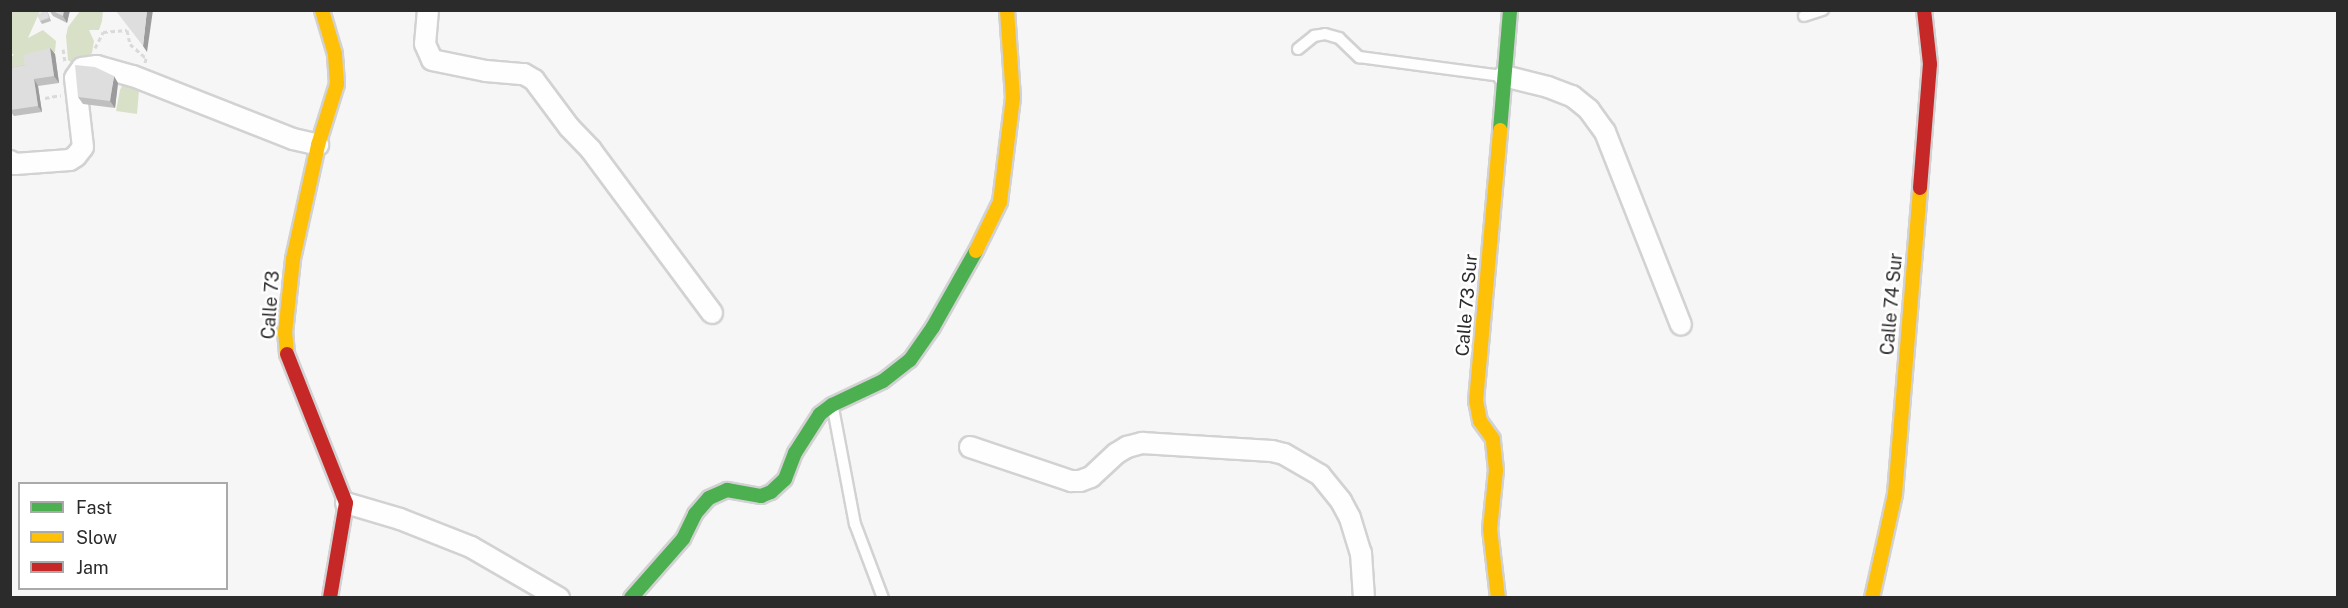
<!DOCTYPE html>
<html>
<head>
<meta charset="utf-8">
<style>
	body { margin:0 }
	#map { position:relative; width:2348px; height:608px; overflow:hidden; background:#f6f6f7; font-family:"Public Sans",sans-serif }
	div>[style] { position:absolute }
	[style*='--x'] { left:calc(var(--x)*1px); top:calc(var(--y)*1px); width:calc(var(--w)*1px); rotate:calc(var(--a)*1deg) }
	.green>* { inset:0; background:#d8e1c7 }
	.path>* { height:3px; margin-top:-1.5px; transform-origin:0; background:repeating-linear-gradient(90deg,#dadadb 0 4.5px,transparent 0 7.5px) }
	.roads { filter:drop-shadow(2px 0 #d2d2d3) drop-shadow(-2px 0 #d2d2d3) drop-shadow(0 2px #d2d2d3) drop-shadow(0 -2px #d2d2d3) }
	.lane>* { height:10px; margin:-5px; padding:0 5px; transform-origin:5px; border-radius:5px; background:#fefefe }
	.street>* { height:20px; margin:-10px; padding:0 10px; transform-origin:10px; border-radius:10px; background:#fefefe }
	.fast>* { height:14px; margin:-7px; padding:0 7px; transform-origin:7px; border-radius:7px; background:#4caf50 }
	.slow>* { height:14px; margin:-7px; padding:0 7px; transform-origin:7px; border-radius:7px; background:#ffc107 }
	.jam>* { height:14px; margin:-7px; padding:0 7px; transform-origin:7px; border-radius:7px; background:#c62828 }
	.wall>* { inset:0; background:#bfbfc0 }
	.shaded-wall>* { inset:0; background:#9b9b9c }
	.building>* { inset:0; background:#dededf }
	span { translate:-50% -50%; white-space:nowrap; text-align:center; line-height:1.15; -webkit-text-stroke:5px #fff; paint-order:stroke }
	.street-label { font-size:18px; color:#2b2b2c }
	.frame { position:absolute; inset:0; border:12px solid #2b2b2c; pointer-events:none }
	.legend { position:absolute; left:18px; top:482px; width:210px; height:108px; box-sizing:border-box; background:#fff; border:2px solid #aaaaab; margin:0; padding:8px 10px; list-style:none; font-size:18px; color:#2b2b2c }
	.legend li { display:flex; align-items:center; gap:12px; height:30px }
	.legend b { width:30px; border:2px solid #aaaaab }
</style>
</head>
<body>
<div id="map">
	<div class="green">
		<i style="clip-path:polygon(10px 11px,40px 11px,28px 38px,43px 30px,56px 41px,55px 52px,30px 57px,25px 69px,11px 69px,11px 58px,14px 54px,11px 54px)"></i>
		<i style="clip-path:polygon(80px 11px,103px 11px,102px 21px,99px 30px,89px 30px,94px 41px,92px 53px,76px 66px,68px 60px,66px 36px,68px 27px)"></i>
		<i style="clip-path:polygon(125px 79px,139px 91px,137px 114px,116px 111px,120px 90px)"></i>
	</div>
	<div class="path">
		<i style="--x:95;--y:48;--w:18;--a:-63"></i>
		<i style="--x:103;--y:32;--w:24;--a:-5"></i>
		<i style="--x:127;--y:30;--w:14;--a:78"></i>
		<i style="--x:130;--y:44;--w:21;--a:41"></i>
		<i style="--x:146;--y:58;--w:5;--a:101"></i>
		<i style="--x:63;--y:49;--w:13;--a:81"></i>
		<i style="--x:45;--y:98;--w:16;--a:-11"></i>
	</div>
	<div class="roads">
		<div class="lane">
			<i style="--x:1804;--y:16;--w:20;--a:-18"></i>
			<i style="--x:1298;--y:49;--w:21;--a:-39"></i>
			<i style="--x:1314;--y:36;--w:11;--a:-10"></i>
			<i style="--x:1325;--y:34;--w:15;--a:16"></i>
			<i style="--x:1339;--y:38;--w:28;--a:44"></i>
			<i style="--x:1359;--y:57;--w:144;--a:7.6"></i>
			<i style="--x:833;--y:408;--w:118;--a:79.3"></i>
			<i style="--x:855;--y:524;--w:79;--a:69.3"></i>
		</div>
		<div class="street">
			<i style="--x:428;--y:10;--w:34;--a:95"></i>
			<i style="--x:425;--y:44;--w:17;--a:66"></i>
			<i style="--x:432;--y:60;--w:55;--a:11.5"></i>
			<i style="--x:486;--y:71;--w:38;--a:5"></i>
			<i style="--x:524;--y:74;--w:12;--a:31"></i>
			<i style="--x:534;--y:80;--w:59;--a:53.3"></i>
			<i style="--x:569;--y:127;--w:32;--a:46"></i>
			<i style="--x:591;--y:150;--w:203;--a:53.4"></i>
			<i style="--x:1504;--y:76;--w:45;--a:14"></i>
			<i style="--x:1548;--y:87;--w:26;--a:21"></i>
			<i style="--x:1572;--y:96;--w:22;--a:39"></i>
			<i style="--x:1589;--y:110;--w:27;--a:54"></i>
			<i style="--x:1605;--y:132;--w:207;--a:68.5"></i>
			<i style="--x:10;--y:161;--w:6;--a:31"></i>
			<i style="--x:15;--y:164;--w:55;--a:-4.2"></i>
			<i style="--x:70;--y:160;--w:7;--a:-34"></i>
			<i style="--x:76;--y:156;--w:11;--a:-52"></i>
			<i style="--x:83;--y:147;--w:69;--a:-96.6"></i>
			<i style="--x:75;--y:78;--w:12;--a:-55"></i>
			<i style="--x:82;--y:68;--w:15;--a:-8"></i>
			<i style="--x:97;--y:66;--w:37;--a:16"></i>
			<i style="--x:133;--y:76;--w:172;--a:21.5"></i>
			<i style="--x:293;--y:139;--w:26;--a:13"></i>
			<i style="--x:970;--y:447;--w:107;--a:18.6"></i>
			<i style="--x:1071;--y:481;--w:9;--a:0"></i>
			<i style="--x:1080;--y:481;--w:12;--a:-20"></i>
			<i style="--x:1091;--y:477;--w:35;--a:-43"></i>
			<i style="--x:1117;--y:453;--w:12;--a:-31"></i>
			<i style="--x:1127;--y:447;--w:16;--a:-15"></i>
			<i style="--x:1142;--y:443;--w:130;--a:3.5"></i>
			<i style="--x:1272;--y:451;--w:12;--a:14"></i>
			<i style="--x:1284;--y:454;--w:42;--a:30.3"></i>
			<i style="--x:1320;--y:475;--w:33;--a:51"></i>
			<i style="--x:1341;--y:501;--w:19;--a:62"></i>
			<i style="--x:1350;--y:518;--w:37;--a:73"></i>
			<i style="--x:1361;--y:553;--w:45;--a:86.2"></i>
			<i style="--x:346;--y:503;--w:56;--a:16.5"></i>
			<i style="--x:400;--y:519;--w:76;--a:21.5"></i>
			<i style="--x:471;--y:547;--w:102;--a:30.1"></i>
		</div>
		<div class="fast">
			<i style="--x:1500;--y:130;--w:120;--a:-85.2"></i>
			<i style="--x:631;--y:598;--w:79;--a:-48.6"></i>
			<i style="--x:683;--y:539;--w:28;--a:-64"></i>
			<i style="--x:695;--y:514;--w:21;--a:-49"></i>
			<i style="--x:709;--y:498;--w:20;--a:-24"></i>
			<i style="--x:727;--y:490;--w:35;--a:10"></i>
			<i style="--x:761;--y:496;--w:11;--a:-22"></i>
			<i style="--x:771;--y:492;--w:19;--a:-43"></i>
			<i style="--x:785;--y:479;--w:28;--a:-69"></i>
			<i style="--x:795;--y:453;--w:46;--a:-57.3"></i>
			<i style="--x:820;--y:414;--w:15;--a:-37"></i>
			<i style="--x:832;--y:405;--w:56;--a:-25.2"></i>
			<i style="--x:883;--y:381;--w:34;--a:-38"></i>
			<i style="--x:910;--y:360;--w:40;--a:-55.1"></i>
			<i style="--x:933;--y:327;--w:87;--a:-60.5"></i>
		</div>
		<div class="slow">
			<i style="--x:976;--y:251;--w:55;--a:-63.9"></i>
			<i style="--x:1000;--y:202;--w:105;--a:-82.9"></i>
			<i style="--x:1013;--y:98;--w:88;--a:-93.9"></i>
			<i style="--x:287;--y:354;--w:21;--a:-95"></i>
			<i style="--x:285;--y:333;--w:74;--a:-83.8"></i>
			<i style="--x:293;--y:259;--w:117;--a:-77.6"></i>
			<i style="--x:318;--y:145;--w:64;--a:-72.7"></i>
			<i style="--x:337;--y:84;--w:30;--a:-94"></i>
			<i style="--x:335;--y:54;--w:46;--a:-106.5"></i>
			<i style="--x:1498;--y:598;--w:69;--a:-96.6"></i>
			<i style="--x:1490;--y:529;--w:59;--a:-84.2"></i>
			<i style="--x:1496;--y:470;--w:31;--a:-96"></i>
			<i style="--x:1493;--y:439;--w:22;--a:-126"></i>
			<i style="--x:1480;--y:421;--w:20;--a:-101"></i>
			<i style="--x:1476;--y:401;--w:272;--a:-84.9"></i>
			<i style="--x:1872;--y:598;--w:107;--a:-77.5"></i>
			<i style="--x:1895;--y:494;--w:307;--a:-85.3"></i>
		</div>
		<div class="jam">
			<i style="--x:1920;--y:188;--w:124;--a:-85.4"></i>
			<i style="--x:1930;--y:64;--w:54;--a:-96.3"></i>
			<i style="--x:287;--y:354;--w:160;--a:68.4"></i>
			<i style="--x:346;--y:503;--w:96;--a:99.6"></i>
		</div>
	</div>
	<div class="wall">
		<i style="clip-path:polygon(47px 10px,51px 21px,42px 24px,40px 21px)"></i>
		<i style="clip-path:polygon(49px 10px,70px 10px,67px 23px,53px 16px)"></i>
		<i style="clip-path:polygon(50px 48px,55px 54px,59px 83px,38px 86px,42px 112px,14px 116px,10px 111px,10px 68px,25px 65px)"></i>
		<i style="clip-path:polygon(118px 83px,115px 108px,83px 104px,78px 97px)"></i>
	</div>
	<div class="shaded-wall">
		<i style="clip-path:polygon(64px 10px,70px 10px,67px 23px,63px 16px)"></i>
		<i style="clip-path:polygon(147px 10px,153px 10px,147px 52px,143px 46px)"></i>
		<i style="clip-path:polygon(50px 48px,55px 54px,59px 83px,54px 76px)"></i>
		<i style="clip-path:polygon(114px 76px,118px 83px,115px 108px,110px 101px)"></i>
		<i style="clip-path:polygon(34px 79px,38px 86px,42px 112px,38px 106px)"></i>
	</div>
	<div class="building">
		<i style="clip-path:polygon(45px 10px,47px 10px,49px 18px,40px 21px,37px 15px)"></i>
		<i style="clip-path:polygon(51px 10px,64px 10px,63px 16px)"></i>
		<i style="clip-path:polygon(117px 10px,147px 10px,143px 46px,116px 11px)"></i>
		<i style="clip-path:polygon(50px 48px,54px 76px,34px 79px,38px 106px,10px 110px,10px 68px,25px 65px,23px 55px)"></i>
		<i style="clip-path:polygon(75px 65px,95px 67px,114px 76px,110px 101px,78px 97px)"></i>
	</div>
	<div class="street-label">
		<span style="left:1892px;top:304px;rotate:-85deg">Calle 74 Sur</span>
		<span style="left:271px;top:305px;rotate:-86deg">Calle 73</span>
		<span style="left:1467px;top:305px;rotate:-85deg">Calle 73 Sur</span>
	</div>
	<div class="frame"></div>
	<ul class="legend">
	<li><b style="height:8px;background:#4caf50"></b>Fast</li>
	<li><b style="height:8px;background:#ffc107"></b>Slow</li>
	<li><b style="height:8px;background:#c62828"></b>Jam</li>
	</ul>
</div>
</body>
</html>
